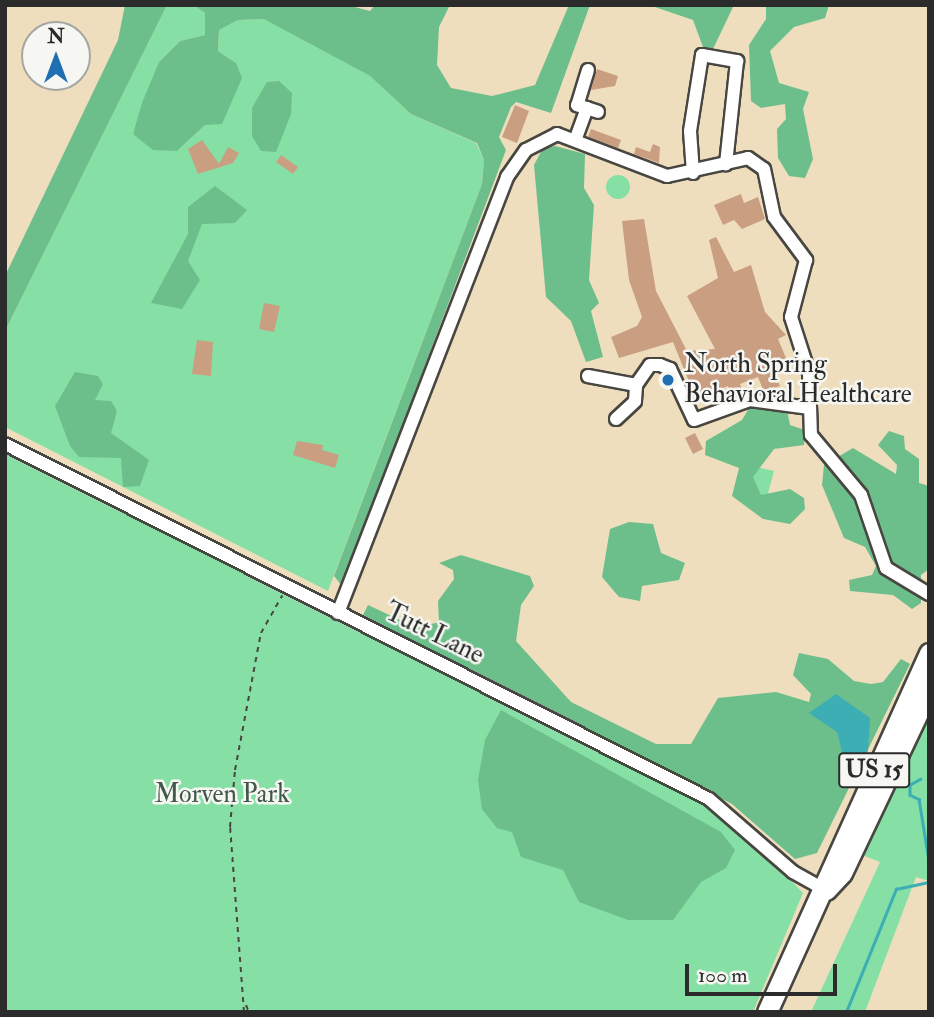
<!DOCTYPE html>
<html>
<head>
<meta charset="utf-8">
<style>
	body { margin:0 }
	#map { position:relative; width:934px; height:1017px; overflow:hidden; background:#efdebe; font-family:"IM FELL Double Pica",serif }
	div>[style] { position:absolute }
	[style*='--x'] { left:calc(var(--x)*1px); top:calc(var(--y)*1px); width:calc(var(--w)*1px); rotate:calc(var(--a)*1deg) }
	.green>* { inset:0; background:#86e0a5 }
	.round { border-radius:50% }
	.forest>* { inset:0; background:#6cbe8a }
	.water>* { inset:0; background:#3caeb4 }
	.stream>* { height:2.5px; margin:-1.25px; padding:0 1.25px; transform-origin:1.25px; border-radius:1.25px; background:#3caeb4 }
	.building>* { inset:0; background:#ca9e81 }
	.path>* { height:2px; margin-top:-1px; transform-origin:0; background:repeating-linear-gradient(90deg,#484641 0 5px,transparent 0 10px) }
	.roads { filter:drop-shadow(2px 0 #484641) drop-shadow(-2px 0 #484641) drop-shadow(0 2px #484641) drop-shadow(0 -2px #484641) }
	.minor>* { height:12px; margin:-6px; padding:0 6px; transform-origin:6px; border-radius:6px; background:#fff }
	.highway>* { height:19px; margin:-9.5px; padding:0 9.5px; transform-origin:9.5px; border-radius:9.5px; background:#fff }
	.dots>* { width:19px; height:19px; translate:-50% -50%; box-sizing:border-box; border:4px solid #f6f6f2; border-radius:50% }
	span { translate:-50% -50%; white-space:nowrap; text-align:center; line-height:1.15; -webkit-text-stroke:5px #f6f6f2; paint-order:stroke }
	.shield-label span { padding:2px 5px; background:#f6f6f2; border:2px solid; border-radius:5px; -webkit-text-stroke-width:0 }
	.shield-label { font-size:24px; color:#2b2b2b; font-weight:700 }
	.poi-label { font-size:26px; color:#2b2b2b }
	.left { translate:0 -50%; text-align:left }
	.street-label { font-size:26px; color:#2b2b2b }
	.park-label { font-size:26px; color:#42584a }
	.frame { position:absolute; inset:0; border:7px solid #2b2b2b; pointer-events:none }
	.north { position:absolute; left:21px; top:21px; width:70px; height:70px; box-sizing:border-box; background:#f6f6f2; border:2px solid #a5a5a2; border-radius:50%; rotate:0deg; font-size:19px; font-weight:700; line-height:28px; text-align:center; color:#2b2b2b }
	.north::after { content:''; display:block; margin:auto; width:24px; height:32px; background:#1f6fb2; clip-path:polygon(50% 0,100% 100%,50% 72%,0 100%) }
	.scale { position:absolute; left:685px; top:964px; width:152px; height:32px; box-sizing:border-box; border:4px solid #2b2b2b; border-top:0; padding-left:9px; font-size:21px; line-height:24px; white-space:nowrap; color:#2b2b2b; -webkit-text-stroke:5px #f6f6f2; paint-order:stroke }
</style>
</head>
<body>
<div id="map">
	<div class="green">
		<i style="clip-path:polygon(167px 5px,193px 5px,205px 13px,205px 35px,180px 41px,159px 62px,133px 134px,177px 151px,205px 125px,236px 63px,218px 51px,219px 30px,238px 20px,265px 19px,370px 76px,411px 114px,476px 143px,484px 160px,482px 184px,328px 591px,5px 427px,5px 331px)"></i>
		<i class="round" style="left:606px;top:175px;width:24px;height:24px"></i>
		<i style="clip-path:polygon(5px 444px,712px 798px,803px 893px,753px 1012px,5px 1012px)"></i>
		<i style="clip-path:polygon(752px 466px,774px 471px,767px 497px,746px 491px)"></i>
		<i style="clip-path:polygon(929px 712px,929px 881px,916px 877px,865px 1012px,811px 1012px,880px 862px,860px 854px)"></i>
	</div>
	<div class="forest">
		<i style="clip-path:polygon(125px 5px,167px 5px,5px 331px,5px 276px,118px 40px)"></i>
		<i style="clip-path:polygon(193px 5px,347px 5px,370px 11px,375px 5px,450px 5px,439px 27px,437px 65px,451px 88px,492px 96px,535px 85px,569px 5px,590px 5px,551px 113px,516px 102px,511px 107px,499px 137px,506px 150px,342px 586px,334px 576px,482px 184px,484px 160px,477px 143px,411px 114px,370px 76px,264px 19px,238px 20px,219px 30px,218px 51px,236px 63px,242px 78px,222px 124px,205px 125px,177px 151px,153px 150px,133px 134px,142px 103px,159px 62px,180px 41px,205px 35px,205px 13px)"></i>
		<i style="clip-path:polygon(649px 5px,701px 6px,734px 5px,713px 49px,703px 47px,693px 20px)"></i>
		<i style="clip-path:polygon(766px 5px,829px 5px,825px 18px,794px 27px,770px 51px,779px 83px,809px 92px,803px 109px,813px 159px,805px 178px,789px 176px,778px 158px,777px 129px,786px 119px,785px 104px,761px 108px,751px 101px,749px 45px,766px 19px)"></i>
		<i style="clip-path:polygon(279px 81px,292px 93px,291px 114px,276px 152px,261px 151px,252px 136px,252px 108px,267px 82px)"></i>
		<i style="clip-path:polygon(555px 146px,585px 154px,584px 188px,594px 205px,589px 280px,599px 303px,591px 311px,603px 357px,586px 362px,571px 321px,546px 297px,534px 165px,543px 148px)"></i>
		<i style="clip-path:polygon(215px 186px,247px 210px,235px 223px,202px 224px,188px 261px,200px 280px,182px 309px,151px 303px,188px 234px,188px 207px)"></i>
		<i style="clip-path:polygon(75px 372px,98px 376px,103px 384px,95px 400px,111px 401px,117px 411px,111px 433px,149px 460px,140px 486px,123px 487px,121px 458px,79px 457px,70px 446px,55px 406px)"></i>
		<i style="clip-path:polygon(752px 403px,787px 410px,790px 425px,805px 430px,804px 445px,774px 449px,753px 477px,761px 495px,790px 489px,804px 498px,805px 509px,790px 524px,763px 519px,732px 496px,739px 468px,705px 455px,706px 441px,742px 420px)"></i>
		<i style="clip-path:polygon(889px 431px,904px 436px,905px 449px,919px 459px,919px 483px,929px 486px,929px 569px,921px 575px,921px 603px,912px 609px,893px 595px,850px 591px,849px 580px,872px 575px,876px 566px,865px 547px,844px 538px,822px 485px,824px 465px,853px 448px,896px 474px,897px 465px,878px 445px)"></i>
		<i style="clip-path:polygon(629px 522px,653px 524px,661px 553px,685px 563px,679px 580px,642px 586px,640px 601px,619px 597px,602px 577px,610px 529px)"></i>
		<i style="clip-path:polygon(461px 555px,530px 576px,534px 586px,521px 605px,516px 641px,571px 702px,656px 744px,691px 744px,718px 698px,776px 692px,809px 702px,811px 694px,793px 675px,799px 653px,828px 659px,854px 681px,871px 684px,883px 682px,901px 659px,910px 664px,817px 853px,795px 859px,732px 804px,363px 615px,368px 605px,417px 628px,439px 622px,438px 601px,454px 579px,453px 570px,439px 563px)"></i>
		<i style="clip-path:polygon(501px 710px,721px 832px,735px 850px,726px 868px,701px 882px,673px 920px,628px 920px,579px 902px,563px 870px,521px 857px,512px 832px,497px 828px,482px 809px,478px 780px,485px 740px)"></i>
	</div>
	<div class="water">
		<i style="clip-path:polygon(836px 694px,870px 718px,868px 751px,860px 761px,844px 759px,837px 732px,809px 713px)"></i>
	</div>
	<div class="stream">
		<i style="--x:921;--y:779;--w:13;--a:151"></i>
		<i style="--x:910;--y:785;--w:10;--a:90"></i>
		<i style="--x:910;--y:795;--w:10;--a:24"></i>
		<i style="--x:919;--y:799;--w:63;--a:80.8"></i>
		<i style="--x:929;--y:934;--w:20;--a:90"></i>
		<i style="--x:846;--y:1012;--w:133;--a:-67.9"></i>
		<i style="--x:896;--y:889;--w:34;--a:-12"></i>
	</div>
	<div class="building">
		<i style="clip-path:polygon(597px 69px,618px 76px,615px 86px,591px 90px)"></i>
		<i style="clip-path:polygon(515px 105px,529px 111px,517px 143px,502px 137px)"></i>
		<i style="clip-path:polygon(591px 129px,621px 140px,618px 148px,588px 137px)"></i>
		<i style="clip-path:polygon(202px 140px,219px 164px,228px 147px,239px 153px,233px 163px,198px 174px,188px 149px)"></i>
		<i style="clip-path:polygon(653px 144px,660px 147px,659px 163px,634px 154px,636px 147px,650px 152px)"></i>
		<i style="clip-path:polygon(281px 155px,298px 167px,293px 174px,276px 162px)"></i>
		<i style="clip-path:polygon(741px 194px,744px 203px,758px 197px,765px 219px,742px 229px,734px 220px,723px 225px,714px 205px)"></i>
		<i style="clip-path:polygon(644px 219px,656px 291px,687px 351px,715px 349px,687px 296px,718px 278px,709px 240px,716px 237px,734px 272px,751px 265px,765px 312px,786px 335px,778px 339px,786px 358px,772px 366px,780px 386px,764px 392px,758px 377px,740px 384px,743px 392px,732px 396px,728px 386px,696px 399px,673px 342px,619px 358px,611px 337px,637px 326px,642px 317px,629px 280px,622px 221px)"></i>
		<i style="clip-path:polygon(264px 303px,280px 306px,274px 332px,259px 329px)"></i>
		<i style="clip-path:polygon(197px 340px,213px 342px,211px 376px,192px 374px)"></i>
		<i style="clip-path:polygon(695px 433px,703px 449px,693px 454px,685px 438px)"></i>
		<i style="clip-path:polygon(297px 441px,323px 445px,322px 450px,339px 455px,335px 468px,293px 455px)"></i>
	</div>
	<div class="path">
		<i style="--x:246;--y:1005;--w:8;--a:67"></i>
		<i style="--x:244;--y:1012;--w:186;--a:-94.3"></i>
		<i style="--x:230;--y:827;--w:57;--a:-85"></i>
		<i style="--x:235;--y:770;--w:139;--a:-79.3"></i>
		<i style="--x:261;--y:633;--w:43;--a:-60.4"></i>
	</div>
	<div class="roads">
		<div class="minor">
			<i style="--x:588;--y:70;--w:37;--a:107"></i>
			<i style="--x:577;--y:105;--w:22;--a:18"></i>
			<i style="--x:576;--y:138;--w:32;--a:-70"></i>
			<i style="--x:693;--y:173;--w:42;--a:-94.1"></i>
			<i style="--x:690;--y:131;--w:77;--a:-81"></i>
			<i style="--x:702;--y:55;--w:36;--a:10"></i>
			<i style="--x:737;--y:61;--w:104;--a:96.1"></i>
			<i style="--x:588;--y:376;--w:49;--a:10.6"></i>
			<i style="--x:636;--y:385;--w:24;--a:-55"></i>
			<i style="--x:650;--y:365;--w:10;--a:0"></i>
			<i style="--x:660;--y:365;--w:11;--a:22"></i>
			<i style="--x:670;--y:369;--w:56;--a:64.8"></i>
			<i style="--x:694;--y:420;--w:59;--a:-19.7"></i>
			<i style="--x:750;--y:400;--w:60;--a:7.7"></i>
			<i style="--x:616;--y:419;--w:26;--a:-43"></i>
			<i style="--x:635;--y:401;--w:16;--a:-86"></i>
			<i style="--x:5;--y:444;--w:788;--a:26.76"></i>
			<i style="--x:709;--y:799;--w:111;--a:41"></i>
			<i style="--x:793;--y:872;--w:38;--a:29"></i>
			<i style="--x:338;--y:613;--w:468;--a:-68.8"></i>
			<i style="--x:507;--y:177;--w:33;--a:-55"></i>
			<i style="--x:526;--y:150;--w:35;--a:-27"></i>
			<i style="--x:557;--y:134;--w:118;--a:20.9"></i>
			<i style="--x:667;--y:176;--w:83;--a:-12.5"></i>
			<i style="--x:748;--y:158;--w:19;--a:35"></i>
			<i style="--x:764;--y:169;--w:49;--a:78.2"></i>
			<i style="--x:774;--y:217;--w:54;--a:53.3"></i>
			<i style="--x:806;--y:260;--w:59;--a:104.7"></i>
			<i style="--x:791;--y:317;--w:59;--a:72.2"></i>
			<i style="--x:809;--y:373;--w:62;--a:88.2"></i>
			<i style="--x:811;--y:435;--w:78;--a:50.2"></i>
			<i style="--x:861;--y:495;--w:77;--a:71.1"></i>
			<i style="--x:886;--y:568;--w:50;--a:31.2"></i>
		</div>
		<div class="highway">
			<i style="--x:826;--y:890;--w:23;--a:-47"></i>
			<i style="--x:842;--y:873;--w:203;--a:-64.6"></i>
			<i style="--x:767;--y:1012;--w:394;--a:-65.7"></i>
		</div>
	</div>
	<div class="dots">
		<i style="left:668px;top:380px;background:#1f6fb2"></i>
	</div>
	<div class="shield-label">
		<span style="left:874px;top:770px">US 15</span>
	</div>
	<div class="poi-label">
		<span class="left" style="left:684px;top:380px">North Spring<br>Behavioral Healthcare</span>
	</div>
	<div class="street-label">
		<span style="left:434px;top:634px;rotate:26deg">Tutt Lane</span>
	</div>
	<div class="park-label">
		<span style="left:222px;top:795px">Morven Park</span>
	</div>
	<div class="frame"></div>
	<div class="north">N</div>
	<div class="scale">100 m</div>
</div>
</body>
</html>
